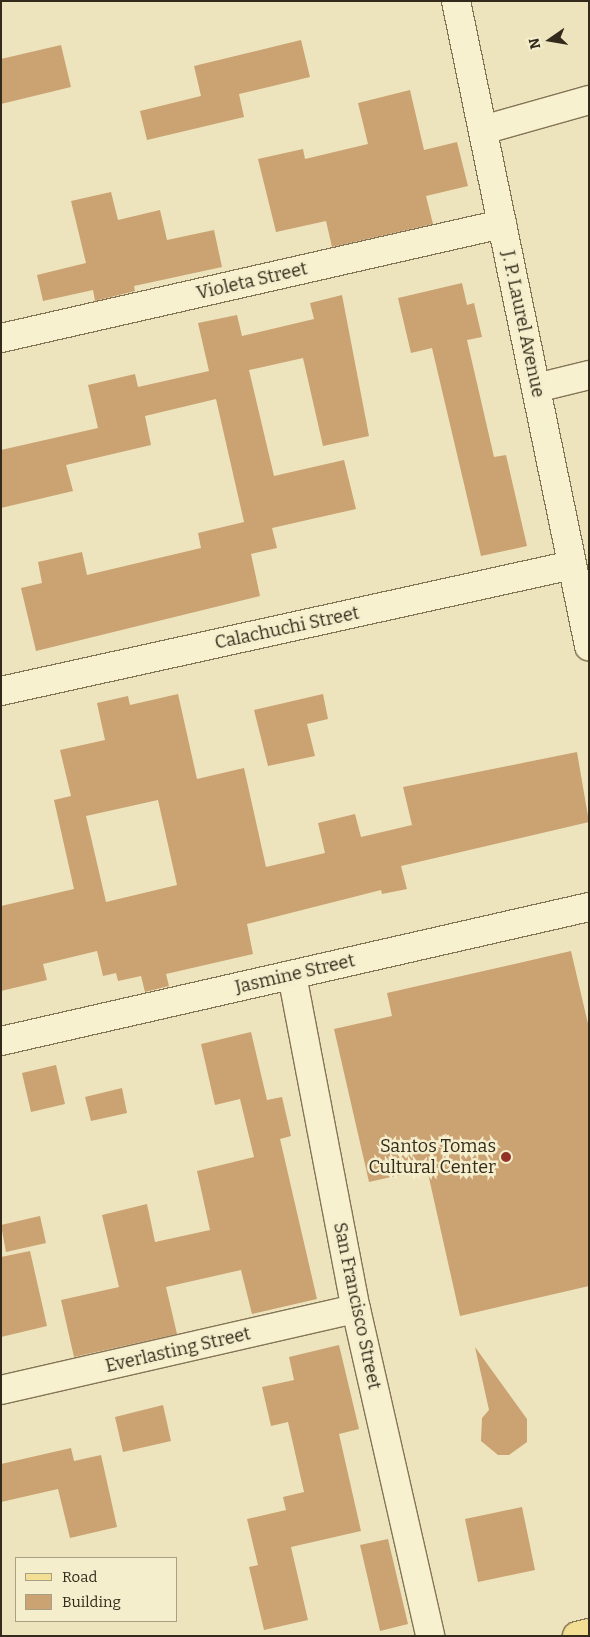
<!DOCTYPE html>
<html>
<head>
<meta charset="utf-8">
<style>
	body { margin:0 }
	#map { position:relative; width:590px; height:1637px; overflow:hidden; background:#ede4bd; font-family:Bitter,serif }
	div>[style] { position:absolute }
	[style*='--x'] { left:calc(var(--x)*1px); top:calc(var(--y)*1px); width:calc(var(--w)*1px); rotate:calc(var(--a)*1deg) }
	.building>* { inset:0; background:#cba272 }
	.roads { filter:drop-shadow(1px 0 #847456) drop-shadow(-1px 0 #847456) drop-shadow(0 1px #847456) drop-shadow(0 -1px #847456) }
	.street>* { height:28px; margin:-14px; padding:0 14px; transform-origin:14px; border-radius:14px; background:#f8f1cf }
	.secondary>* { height:28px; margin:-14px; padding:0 14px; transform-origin:14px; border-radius:14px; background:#f8f1cf }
	.primary>* { height:28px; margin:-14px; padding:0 14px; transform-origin:14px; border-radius:14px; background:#f2df93 }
	.dots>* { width:14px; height:14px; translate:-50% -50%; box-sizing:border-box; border:2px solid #f5eecc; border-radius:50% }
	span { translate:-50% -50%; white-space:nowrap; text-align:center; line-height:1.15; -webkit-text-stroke:5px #f5eecc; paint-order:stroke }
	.street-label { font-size:18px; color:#342a1b }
	.poi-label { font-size:18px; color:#342a1b }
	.right { translate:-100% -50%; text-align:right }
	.frame { position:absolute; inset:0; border:2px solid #342a1b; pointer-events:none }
	.legend { position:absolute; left:15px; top:1557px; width:162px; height:65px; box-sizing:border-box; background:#f5eecc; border:1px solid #a8a085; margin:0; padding:6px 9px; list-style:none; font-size:15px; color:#342a1b }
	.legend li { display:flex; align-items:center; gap:10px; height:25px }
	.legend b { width:25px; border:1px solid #a8a085 }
	.north { position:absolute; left:525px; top:15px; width:50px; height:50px; -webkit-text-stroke:4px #f5eecc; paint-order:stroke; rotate:257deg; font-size:14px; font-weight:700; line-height:20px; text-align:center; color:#342a1b }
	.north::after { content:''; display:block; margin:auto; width:18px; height:22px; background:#342a1b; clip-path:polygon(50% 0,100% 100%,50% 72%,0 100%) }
</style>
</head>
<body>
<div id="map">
	<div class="building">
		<i style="clip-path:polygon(301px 40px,310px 77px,239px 94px,244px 117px,147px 140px,140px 111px,201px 96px,194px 66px)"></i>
		<i style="clip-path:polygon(61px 45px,71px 87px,1px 104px,1px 59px)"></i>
		<i style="clip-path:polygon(410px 90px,424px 150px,457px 142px,468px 186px,426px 196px,433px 224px,332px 247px,326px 221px,276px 232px,258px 159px,303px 149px,305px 159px,368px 144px,358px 103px)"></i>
		<i style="clip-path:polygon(111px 192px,118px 220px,160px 210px,167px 240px,214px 230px,222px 267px,134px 286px,135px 291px,95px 301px,93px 290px,43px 301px,37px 275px,86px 263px,71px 201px)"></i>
		<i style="clip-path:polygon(462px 283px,467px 305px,474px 303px,482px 337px,467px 340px,494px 457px,506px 455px,527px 546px,481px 556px,432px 348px,411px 353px,398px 298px)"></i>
		<i style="clip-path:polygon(342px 295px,369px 436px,323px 446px,303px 358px,249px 370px,274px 476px,344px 460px,356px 509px,272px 528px,277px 548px,251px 554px,260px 596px,36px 651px,21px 588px,42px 583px,38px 562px,82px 552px,87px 575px,201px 548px,198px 533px,244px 522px,216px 399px,145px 416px,151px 445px,66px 465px,73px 491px,1px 508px,1px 450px,98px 428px,88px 385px,135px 374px,138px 387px,209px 371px,198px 323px,237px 315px,242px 336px,314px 319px,310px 303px)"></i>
		<i style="clip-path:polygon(evenodd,178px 694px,197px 779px,244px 768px,266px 867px,325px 853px,318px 823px,355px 814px,361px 837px,412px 825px,403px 787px,577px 752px,589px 822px,401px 866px,407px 889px,382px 894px,381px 890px,247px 924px,253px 954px,166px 974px,169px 986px,145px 992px,141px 976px,118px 981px,116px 973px,103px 976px,97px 951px,43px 964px,47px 980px,1px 991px,1px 906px,74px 889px,54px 800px,71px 796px,60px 750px,105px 740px,97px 703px,128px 696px,130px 705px,178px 694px,158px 800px,177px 885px,106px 902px,86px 816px,158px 800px)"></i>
		<i style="clip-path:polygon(323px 694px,328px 719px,307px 724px,315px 756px,268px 766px,254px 710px)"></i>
		<i style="clip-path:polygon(571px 951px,589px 1028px,589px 1286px,460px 1316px,427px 1169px,369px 1182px,334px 1029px,392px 1016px,387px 993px)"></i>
		<i style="clip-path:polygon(251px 1032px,267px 1100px,282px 1097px,291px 1136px,280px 1139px,317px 1299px,252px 1314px,241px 1270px,166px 1287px,177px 1334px,74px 1357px,61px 1300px,119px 1287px,102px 1215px,147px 1204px,155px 1242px,210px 1230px,197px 1171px,254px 1157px,240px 1099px,215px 1105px,201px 1044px)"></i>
		<i style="clip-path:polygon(56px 1065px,65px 1104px,31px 1112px,22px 1073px)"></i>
		<i style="clip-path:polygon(122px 1088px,127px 1113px,91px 1121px,85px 1097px)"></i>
		<i style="clip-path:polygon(40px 1216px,46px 1243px,6px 1252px,1px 1225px)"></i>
		<i style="clip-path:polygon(30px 1251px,47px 1326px,1px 1337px,1px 1257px)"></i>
		<i style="clip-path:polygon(339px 1345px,359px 1429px,339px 1434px,361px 1531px,291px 1547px,308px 1620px,264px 1630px,249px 1567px,258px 1565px,247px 1519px,286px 1510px,283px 1497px,304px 1492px,288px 1422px,271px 1426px,262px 1387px,294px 1380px,289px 1357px)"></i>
		<i style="clip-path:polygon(475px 1347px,527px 1419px,527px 1442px,509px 1455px,498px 1455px,481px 1441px,482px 1418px,489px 1410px)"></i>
		<i style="clip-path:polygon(163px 1405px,171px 1441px,123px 1452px,115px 1417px)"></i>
		<i style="clip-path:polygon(71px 1448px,74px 1461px,101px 1455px,117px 1527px,70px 1538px,58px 1489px,1px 1502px,1px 1464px)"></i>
		<i style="clip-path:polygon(522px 1507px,535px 1570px,478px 1582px,465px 1519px)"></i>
		<i style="clip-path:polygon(388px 1539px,408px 1624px,380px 1631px,360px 1545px)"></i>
	</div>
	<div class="roads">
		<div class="street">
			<i style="--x:483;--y:130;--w:110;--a:-15.8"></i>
			<i style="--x:1;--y:338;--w:514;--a:-12.82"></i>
			<i style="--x:536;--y:388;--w:55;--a:-13.8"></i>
			<i style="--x:1;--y:691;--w:585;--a:-12.44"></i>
			<i style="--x:292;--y:975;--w:340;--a:79.2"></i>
			<i style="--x:356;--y:1309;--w:335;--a:77.2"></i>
			<i style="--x:1;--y:1041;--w:603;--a:-12.84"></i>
			<i style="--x:1;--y:1390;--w:364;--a:-12.9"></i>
		</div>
		<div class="secondary">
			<i style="--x:456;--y:1;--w:659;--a:78.35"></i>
		</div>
		<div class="primary">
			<i style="--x:577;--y:1636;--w:12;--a:-14"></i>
		</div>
	</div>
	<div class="dots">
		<i style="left:506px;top:1157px;background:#933227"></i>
	</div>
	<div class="street-label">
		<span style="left:252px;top:281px;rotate:-13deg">Violeta Street</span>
		<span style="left:523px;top:324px;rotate:78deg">J. P. Laurel Avenue</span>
		<span style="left:287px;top:628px;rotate:-12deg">Calachuchi Street</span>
		<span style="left:295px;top:974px;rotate:-13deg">Jasmine Street</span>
		<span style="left:357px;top:1306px;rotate:78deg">San Francisco Street</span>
		<span style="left:178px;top:1350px;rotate:-13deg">Everlasting Street</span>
	</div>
	<div class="poi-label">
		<span class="right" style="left:496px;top:1157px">Santos Tomas<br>Cultural Center</span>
	</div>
	<div class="frame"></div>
	<ul class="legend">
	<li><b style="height:6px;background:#f2df93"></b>Road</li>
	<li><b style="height:14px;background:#cba272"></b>Building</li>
	</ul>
	<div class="north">N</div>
</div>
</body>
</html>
